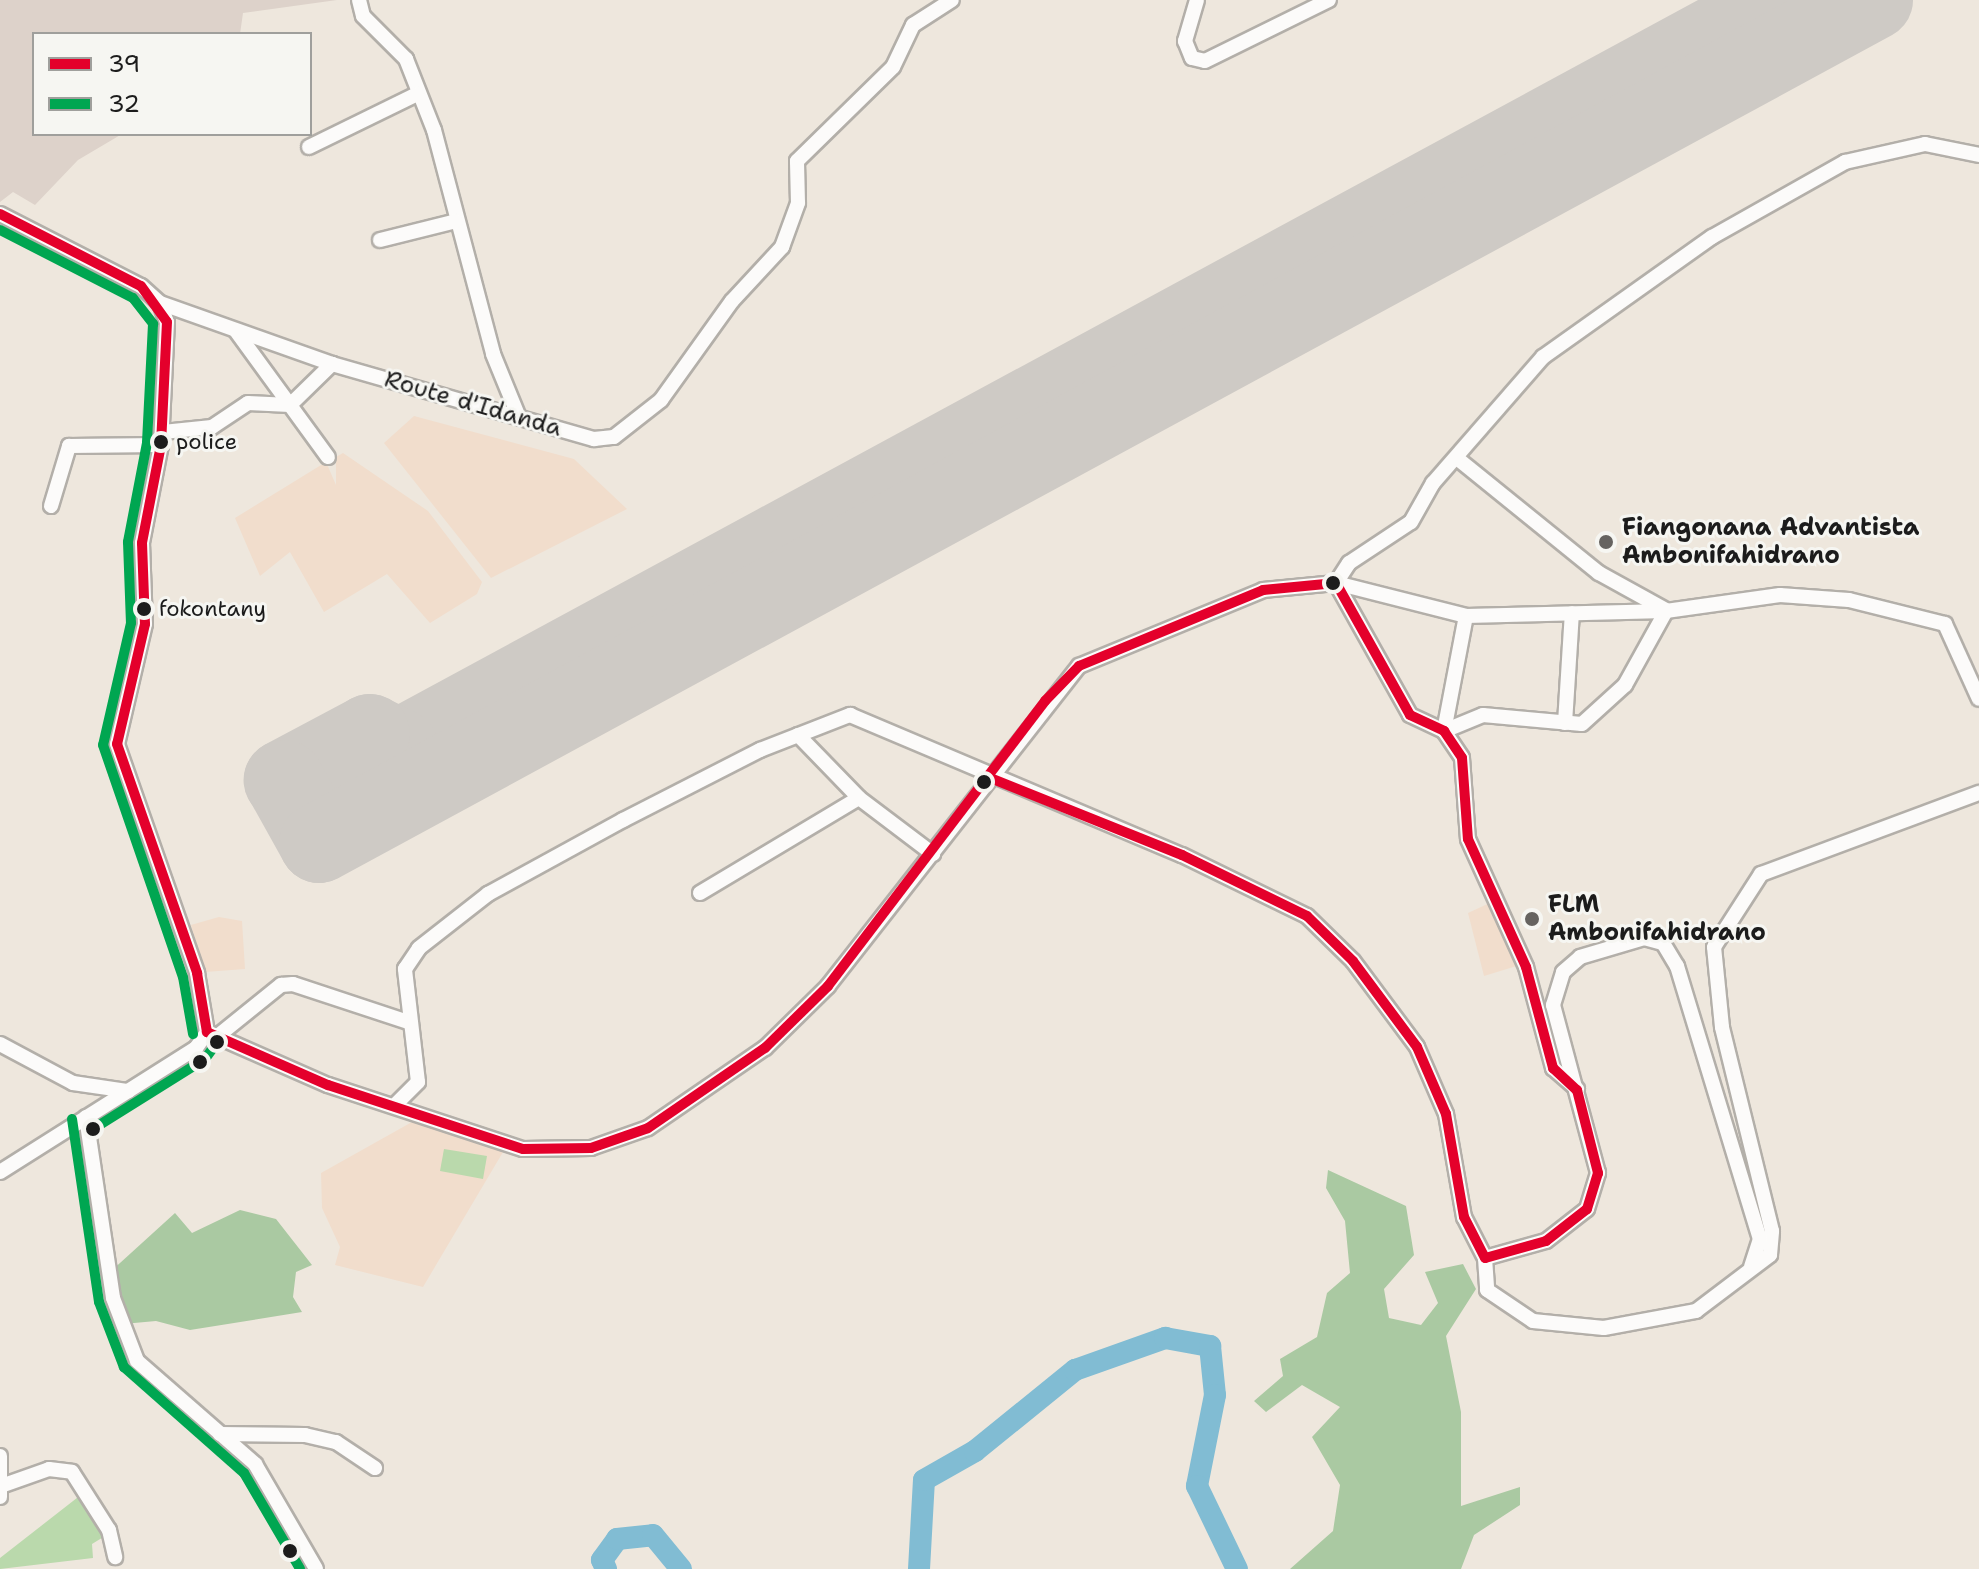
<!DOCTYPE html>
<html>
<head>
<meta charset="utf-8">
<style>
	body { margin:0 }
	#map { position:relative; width:1979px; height:1569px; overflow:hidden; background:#eee7dd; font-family:"Shantell Sans",sans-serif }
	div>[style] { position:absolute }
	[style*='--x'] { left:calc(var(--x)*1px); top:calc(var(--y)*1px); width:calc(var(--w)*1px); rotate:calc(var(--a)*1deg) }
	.built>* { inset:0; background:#f1ddcc }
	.industrial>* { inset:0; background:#ddd2ca }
	.green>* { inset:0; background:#bad9ac }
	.forest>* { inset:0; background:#aac9a2 }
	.river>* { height:22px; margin:-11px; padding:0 11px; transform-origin:11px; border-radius:11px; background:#81bcd3 }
	.runway>* { height:80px; margin:-40px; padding:0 40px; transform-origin:40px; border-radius:40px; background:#cecac5 }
	.roads { filter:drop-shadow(2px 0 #b3afa9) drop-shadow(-2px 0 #b3afa9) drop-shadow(0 2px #b3afa9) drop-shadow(0 -2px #b3afa9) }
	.minor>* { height:14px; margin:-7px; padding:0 7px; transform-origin:7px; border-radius:7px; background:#fcfbfa }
	.bus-1>* { height:10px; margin:-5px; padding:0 5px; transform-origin:5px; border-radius:5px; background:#e4002b }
	.bus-2>* { height:10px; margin:-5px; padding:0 5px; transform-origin:5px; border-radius:5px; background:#00a651 }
	.dots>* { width:22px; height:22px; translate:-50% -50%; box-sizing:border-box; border:4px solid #f6f6f2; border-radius:50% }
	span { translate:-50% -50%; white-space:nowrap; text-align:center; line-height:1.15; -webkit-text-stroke:6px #f6f6f2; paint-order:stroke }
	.bus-label { font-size:22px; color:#1c1c1c }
	.left { translate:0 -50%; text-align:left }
	.street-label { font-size:24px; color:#1c1c1c }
	.poi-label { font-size:24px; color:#1c1c1c; font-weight:700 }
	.legend { position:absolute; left:32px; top:32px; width:280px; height:104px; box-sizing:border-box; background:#f6f6f2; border:2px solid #9f9f9c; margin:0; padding:10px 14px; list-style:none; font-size:24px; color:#1c1c1c }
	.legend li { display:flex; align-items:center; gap:16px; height:40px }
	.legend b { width:40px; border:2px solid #9f9f9c }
</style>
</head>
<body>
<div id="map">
	<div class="built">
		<i style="clip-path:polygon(414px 416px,574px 459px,627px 509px,491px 578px,384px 443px)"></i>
		<i style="clip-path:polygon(343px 453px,428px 511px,482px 582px,477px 594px,430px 623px,387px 574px,324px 612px,290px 552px,260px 576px,235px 518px,326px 462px,336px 485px,336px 457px)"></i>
		<i style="clip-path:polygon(1494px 901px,1523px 964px,1484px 976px,1468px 913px)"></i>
		<i style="clip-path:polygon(219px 917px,242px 921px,245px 969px,205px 972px,191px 925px)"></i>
		<i style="clip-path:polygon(412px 1122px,503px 1152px,423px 1287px,335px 1265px,340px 1247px,322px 1208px,321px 1173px)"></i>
	</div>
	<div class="industrial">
		<i style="clip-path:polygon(0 0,337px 0,243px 13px,240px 34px,34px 34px,34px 134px,122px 134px,78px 160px,35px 205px,13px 192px,0 202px)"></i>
	</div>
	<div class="green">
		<i style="clip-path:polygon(444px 1149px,487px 1156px,483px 1179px,440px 1171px)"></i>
		<i style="clip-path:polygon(82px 1494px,105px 1536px,92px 1544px,93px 1558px,0 1569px,0 1558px)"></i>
	</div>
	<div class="forest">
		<i style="clip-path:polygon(1328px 1170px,1406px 1206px,1414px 1255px,1384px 1289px,1389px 1318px,1421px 1325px,1438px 1303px,1425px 1272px,1463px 1264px,1476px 1289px,1446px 1336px,1461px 1412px,1461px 1506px,1520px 1487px,1520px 1505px,1474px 1535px,1461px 1569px,1290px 1569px,1333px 1531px,1340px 1485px,1312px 1437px,1340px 1407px,1302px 1385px,1266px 1412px,1254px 1401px,1283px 1376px,1280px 1359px,1317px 1337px,1327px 1293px,1350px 1273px,1345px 1221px,1326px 1188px)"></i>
		<i style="clip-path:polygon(240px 1210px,276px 1219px,312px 1265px,296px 1272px,293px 1297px,302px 1312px,190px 1330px,156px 1321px,123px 1324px,109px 1273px,175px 1213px,192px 1233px)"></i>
	</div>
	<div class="river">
		<i style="--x:606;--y:1569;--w:10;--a:-114"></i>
		<i style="--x:602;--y:1560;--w:26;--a:-54"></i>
		<i style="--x:617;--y:1539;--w:36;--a:-6"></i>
		<i style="--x:653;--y:1535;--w:44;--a:50.5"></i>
		<i style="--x:919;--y:1569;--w:89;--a:-86.8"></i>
		<i style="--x:924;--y:1480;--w:59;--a:-29.6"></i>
		<i style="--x:975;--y:1451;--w:129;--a:-39"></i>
		<i style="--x:1075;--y:1370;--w:96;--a:-19.6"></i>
		<i style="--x:1165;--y:1338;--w:46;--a:10.1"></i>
		<i style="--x:1210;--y:1346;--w:49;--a:84.2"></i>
		<i style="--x:1215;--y:1395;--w:93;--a:101.2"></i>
		<i style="--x:1197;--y:1486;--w:92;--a:64.3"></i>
	</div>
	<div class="runway">
		<i style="--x:1782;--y:0;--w:1573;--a:151.56"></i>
		<i style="--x:399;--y:749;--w:33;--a:-153"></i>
		<i style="--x:370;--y:734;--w:98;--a:151.9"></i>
		<i style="--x:284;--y:780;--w:72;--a:60.9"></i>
		<i style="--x:319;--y:843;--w:1768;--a:-28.48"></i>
	</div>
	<div class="roads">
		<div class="minor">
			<i style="--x:359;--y:0;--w:16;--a:76"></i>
			<i style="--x:363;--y:16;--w:61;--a:45"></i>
			<i style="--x:406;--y:59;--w:76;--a:68.5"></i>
			<i style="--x:434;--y:130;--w:232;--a:75.2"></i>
			<i style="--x:493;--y:354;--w:66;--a:67.7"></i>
			<i style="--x:1197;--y:0;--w:43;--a:106.3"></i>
			<i style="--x:1185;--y:41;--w:18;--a:68"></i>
			<i style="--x:1192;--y:58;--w:13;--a:13"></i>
			<i style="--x:1205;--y:61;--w:138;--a:-26.2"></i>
			<i style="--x:309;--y:147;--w:120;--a:-26.1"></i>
			<i style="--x:0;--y:214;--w:158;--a:27.1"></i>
			<i style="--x:141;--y:286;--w:25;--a:42"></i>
			<i style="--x:160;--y:303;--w:20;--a:70"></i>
			<i style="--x:167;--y:322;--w:123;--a:92.8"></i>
			<i style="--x:161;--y:445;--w:100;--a:101"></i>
			<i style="--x:142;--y:543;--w:81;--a:87.9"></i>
			<i style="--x:145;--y:624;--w:123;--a:103.1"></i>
			<i style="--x:117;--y:744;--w:243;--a:70.7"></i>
			<i style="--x:197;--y:973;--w:60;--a:80.4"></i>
			<i style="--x:380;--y:240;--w:78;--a:-14"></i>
			<i style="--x:160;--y:303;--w:182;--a:19.5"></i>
			<i style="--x:332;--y:364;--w:273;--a:16"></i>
			<i style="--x:594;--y:439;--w:20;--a:-6"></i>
			<i style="--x:614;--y:437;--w:60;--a:-38.2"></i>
			<i style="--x:661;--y:400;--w:122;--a:-54.4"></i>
			<i style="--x:732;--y:301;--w:74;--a:-47.2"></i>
			<i style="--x:782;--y:247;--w:47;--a:-70"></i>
			<i style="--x:798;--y:203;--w:42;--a:-91.4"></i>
			<i style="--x:797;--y:161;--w:134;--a:-44.4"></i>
			<i style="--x:893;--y:67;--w:47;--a:-64.5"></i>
			<i style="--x:913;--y:25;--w:46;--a:-32.7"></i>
			<i style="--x:236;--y:331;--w:156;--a:53.9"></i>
			<i style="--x:163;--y:432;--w:49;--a:-5.8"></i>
			<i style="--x:212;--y:427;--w:43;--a:-33.7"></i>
			<i style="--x:248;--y:403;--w:42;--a:2.7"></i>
			<i style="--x:290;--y:405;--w:59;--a:-44.3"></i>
			<i style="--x:1458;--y:459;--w:181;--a:39"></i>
			<i style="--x:1599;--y:573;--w:77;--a:28.9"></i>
			<i style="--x:51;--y:506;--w:63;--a:-73.3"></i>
			<i style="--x:69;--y:446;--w:92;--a:-0.6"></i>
			<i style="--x:1336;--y:583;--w:24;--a:-57"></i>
			<i style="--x:1349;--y:563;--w:74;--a:-33.5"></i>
			<i style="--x:1411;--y:522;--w:45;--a:-60.6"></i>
			<i style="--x:1433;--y:483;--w:167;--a:-48.9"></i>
			<i style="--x:1543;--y:357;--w:207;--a:-35.4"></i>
			<i style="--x:1712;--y:237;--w:153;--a:-29.4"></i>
			<i style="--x:1845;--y:162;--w:82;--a:-12.7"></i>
			<i style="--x:1925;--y:144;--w:55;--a:11.5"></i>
			<i style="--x:1336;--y:583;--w:151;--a:60.7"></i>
			<i style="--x:1410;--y:715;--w:38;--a:25"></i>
			<i style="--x:1444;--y:731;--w:32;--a:56"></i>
			<i style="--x:1462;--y:758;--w:81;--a:85.8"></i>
			<i style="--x:1468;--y:839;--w:141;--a:65.6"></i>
			<i style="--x:1526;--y:967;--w:105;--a:75"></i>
			<i style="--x:1553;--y:1068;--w:32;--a:41"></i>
			<i style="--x:1565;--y:723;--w:110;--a:-86.4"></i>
			<i style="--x:1444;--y:731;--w:42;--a:-22.3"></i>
			<i style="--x:1483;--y:715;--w:99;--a:5.2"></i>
			<i style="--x:1582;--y:724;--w:58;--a:-42.2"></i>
			<i style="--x:1625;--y:685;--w:85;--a:-61"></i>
			<i style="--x:1444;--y:731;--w:117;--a:-79.2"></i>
			<i style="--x:798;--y:735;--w:88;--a:45.9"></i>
			<i style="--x:859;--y:798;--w:93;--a:37.1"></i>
			<i style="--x:700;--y:893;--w:185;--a:-30.9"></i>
			<i style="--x:207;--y:1032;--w:132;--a:23.7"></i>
			<i style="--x:328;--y:1085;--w:205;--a:18.2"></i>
			<i style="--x:523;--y:1149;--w:68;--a:-0.8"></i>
			<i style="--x:591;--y:1148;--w:60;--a:-19.3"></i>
			<i style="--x:648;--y:1128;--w:142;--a:-34.4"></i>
			<i style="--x:765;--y:1048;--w:88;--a:-44.5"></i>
			<i style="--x:828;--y:986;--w:407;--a:-51.9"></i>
			<i style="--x:1079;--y:666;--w:199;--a:-22.4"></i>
			<i style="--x:1263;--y:590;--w:73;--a:-5.5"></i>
			<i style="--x:1336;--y:583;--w:134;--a:14.2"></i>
			<i style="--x:1466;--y:616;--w:200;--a:-1.4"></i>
			<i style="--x:1666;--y:611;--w:115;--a:-8"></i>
			<i style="--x:1780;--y:595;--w:69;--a:4.1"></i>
			<i style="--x:1849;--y:600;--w:99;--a:14"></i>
			<i style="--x:1945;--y:624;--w:82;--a:65.6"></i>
			<i style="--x:219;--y:1035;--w:80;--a:-38.9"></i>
			<i style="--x:281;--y:985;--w:12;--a:-5"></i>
			<i style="--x:293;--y:984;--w:124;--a:18.3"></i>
			<i style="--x:0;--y:1044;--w:83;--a:28.1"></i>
			<i style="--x:73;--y:1083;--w:56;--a:8.3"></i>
			<i style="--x:394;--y:1106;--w:34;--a:-45"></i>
			<i style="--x:418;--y:1082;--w:114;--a:-96.6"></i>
			<i style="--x:405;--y:969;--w:25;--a:-56"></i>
			<i style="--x:419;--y:948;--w:88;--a:-38"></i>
			<i style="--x:488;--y:894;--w:154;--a:-28.7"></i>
			<i style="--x:623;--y:820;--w:154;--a:-27.1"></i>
			<i style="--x:760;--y:750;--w:97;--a:-21.3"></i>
			<i style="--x:850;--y:715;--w:360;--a:22.9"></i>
			<i style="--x:1182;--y:855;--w:139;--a:26"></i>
			<i style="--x:1307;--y:916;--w:64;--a:44.4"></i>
			<i style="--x:1353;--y:961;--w:107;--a:53.3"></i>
			<i style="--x:1417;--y:1047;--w:73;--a:66.6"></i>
			<i style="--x:1446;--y:1114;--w:105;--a:80.1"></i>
			<i style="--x:1464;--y:1217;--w:46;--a:62.9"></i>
			<i style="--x:1485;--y:1258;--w:32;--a:86"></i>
			<i style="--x:1487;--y:1290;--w:55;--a:34"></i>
			<i style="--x:1533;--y:1321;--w:71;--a:5.6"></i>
			<i style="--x:1604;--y:1328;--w:94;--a:-10.5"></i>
			<i style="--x:1696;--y:1311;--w:93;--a:-37.1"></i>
			<i style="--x:1770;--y:1255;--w:24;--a:-85"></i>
			<i style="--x:1772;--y:1231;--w:210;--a:-103.8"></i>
			<i style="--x:1722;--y:1027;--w:80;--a:-95.7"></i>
			<i style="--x:1714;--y:947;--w:87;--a:-57.2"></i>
			<i style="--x:1761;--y:874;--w:233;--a:-20.4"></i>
			<i style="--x:86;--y:1117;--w:183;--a:81.5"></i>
			<i style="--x:113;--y:1298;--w:67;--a:69.1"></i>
			<i style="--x:137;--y:1361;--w:157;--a:41.1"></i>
			<i style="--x:255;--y:1464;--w:121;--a:59.8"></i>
			<i style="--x:0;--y:1172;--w:232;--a:-32.3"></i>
			<i style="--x:196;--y:1048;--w:19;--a:-55"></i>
			<i style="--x:1485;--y:1258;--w:63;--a:-15.6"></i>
			<i style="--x:1546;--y:1241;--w:52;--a:-38"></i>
			<i style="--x:1587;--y:1209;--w:38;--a:-73"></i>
			<i style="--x:1598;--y:1173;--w:174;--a:-105"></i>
			<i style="--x:1553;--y:1005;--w:34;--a:-73"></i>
			<i style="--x:1563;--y:972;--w:23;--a:-41"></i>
			<i style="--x:1580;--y:957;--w:67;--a:-16.5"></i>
			<i style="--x:1644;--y:938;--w:20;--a:15"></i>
			<i style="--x:1663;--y:943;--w:27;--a:59"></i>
			<i style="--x:1677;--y:966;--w:285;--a:73.1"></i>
			<i style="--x:1760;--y:1239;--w:29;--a:108"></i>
			<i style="--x:220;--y:1434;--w:85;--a:0.7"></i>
			<i style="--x:305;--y:1435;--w:32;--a:13"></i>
			<i style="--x:336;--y:1442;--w:47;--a:33.7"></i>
			<i style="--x:0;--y:1456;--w:41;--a:90"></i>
			<i style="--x:1;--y:1486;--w:51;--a:-19.5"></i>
			<i style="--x:49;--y:1469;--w:23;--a:7"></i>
			<i style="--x:72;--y:1472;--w:69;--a:57.5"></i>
			<i style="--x:109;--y:1530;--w:28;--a:77"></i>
		</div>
	</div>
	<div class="bus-1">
		<i style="--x:0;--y:214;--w:158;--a:27.1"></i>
		<i style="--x:141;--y:286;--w:44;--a:54.2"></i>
		<i style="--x:167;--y:322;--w:123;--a:92.8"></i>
		<i style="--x:161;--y:445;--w:100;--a:101"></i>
		<i style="--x:142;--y:543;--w:81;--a:87.9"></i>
		<i style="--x:145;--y:624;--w:123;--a:103.1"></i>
		<i style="--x:117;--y:744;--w:243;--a:70.7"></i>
		<i style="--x:197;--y:973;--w:60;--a:80.4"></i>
		<i style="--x:207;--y:1032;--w:132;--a:23.7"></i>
		<i style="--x:328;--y:1085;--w:205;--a:18.2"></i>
		<i style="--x:523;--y:1149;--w:68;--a:-0.8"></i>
		<i style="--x:591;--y:1148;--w:60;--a:-19.3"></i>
		<i style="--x:648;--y:1128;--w:142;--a:-34.4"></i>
		<i style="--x:765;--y:1048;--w:88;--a:-44.5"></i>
		<i style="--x:828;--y:986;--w:358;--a:-52.7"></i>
		<i style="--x:1045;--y:701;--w:49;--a:-45.8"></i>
		<i style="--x:1079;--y:666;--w:199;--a:-22.4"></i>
		<i style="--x:1263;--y:590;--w:73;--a:-5.5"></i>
		<i style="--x:1336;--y:583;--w:151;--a:60.7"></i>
		<i style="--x:1410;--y:715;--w:38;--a:25"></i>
		<i style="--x:1444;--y:731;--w:32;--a:56"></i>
		<i style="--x:1462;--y:758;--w:81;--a:85.8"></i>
		<i style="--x:1468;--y:839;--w:141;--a:65.6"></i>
		<i style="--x:1526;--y:967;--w:105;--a:75"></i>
		<i style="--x:1553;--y:1068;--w:33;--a:43"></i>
		<i style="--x:1577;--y:1090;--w:86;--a:75.8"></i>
		<i style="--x:1598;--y:1173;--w:38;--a:107"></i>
		<i style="--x:1587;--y:1209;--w:52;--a:142"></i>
		<i style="--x:1546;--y:1241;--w:63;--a:164.4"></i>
		<i style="--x:1485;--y:1258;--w:46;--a:-117.1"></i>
		<i style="--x:1464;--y:1217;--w:105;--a:-99.9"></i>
		<i style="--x:1446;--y:1114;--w:73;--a:-113.4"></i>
		<i style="--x:1417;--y:1047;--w:107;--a:-126.7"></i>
		<i style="--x:1353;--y:961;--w:64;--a:-135.6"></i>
		<i style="--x:1307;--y:916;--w:139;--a:-154"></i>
		<i style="--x:1182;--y:855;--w:209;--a:-158.1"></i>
	</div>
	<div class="bus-2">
		<i style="--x:0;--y:230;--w:149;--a:27.1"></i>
		<i style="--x:133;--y:298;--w:33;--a:52"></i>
		<i style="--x:153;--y:324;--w:119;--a:92.9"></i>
		<i style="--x:147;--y:443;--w:101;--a:100.9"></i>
		<i style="--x:128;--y:542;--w:81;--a:87.9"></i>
		<i style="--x:131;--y:623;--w:125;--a:102.9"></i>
		<i style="--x:103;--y:745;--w:245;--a:71"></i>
		<i style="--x:183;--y:977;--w:58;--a:80"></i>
		<i style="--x:72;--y:1119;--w:185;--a:81.6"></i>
		<i style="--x:99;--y:1302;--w:70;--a:69"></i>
		<i style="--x:124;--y:1367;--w:160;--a:41.5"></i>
		<i style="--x:244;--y:1473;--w:111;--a:59.7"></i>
		<i style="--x:93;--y:1129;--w:132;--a:-32"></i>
		<i style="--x:205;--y:1059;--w:24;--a:-54"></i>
	</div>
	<div class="dots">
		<i style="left:161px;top:442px;background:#1c1c1c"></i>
		<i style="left:1606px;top:542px;background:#666360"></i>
		<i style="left:1333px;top:583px;background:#1c1c1c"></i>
		<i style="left:144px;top:609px;background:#1c1c1c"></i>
		<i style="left:984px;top:782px;background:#1c1c1c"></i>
		<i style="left:1532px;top:919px;background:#666360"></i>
		<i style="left:217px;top:1042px;background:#1c1c1c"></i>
		<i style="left:200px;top:1062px;background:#1c1c1c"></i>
		<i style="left:93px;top:1129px;background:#1c1c1c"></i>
		<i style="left:290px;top:1551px;background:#1c1c1c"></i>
	</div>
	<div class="bus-label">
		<span class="left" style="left:176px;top:442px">police</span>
		<span class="left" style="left:159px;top:609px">fokontany</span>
	</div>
	<div class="street-label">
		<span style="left:473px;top:404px;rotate:16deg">Route d'Idanda</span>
	</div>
	<div class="poi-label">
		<span class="left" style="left:1622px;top:542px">Fiangonana Advantista<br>Ambonifahidrano</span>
		<span class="left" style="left:1548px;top:919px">FLM<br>Ambonifahidrano</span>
	</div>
	<ul class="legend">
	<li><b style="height:10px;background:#e4002b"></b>39</li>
	<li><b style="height:10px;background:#00a651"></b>32</li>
	</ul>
</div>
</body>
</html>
